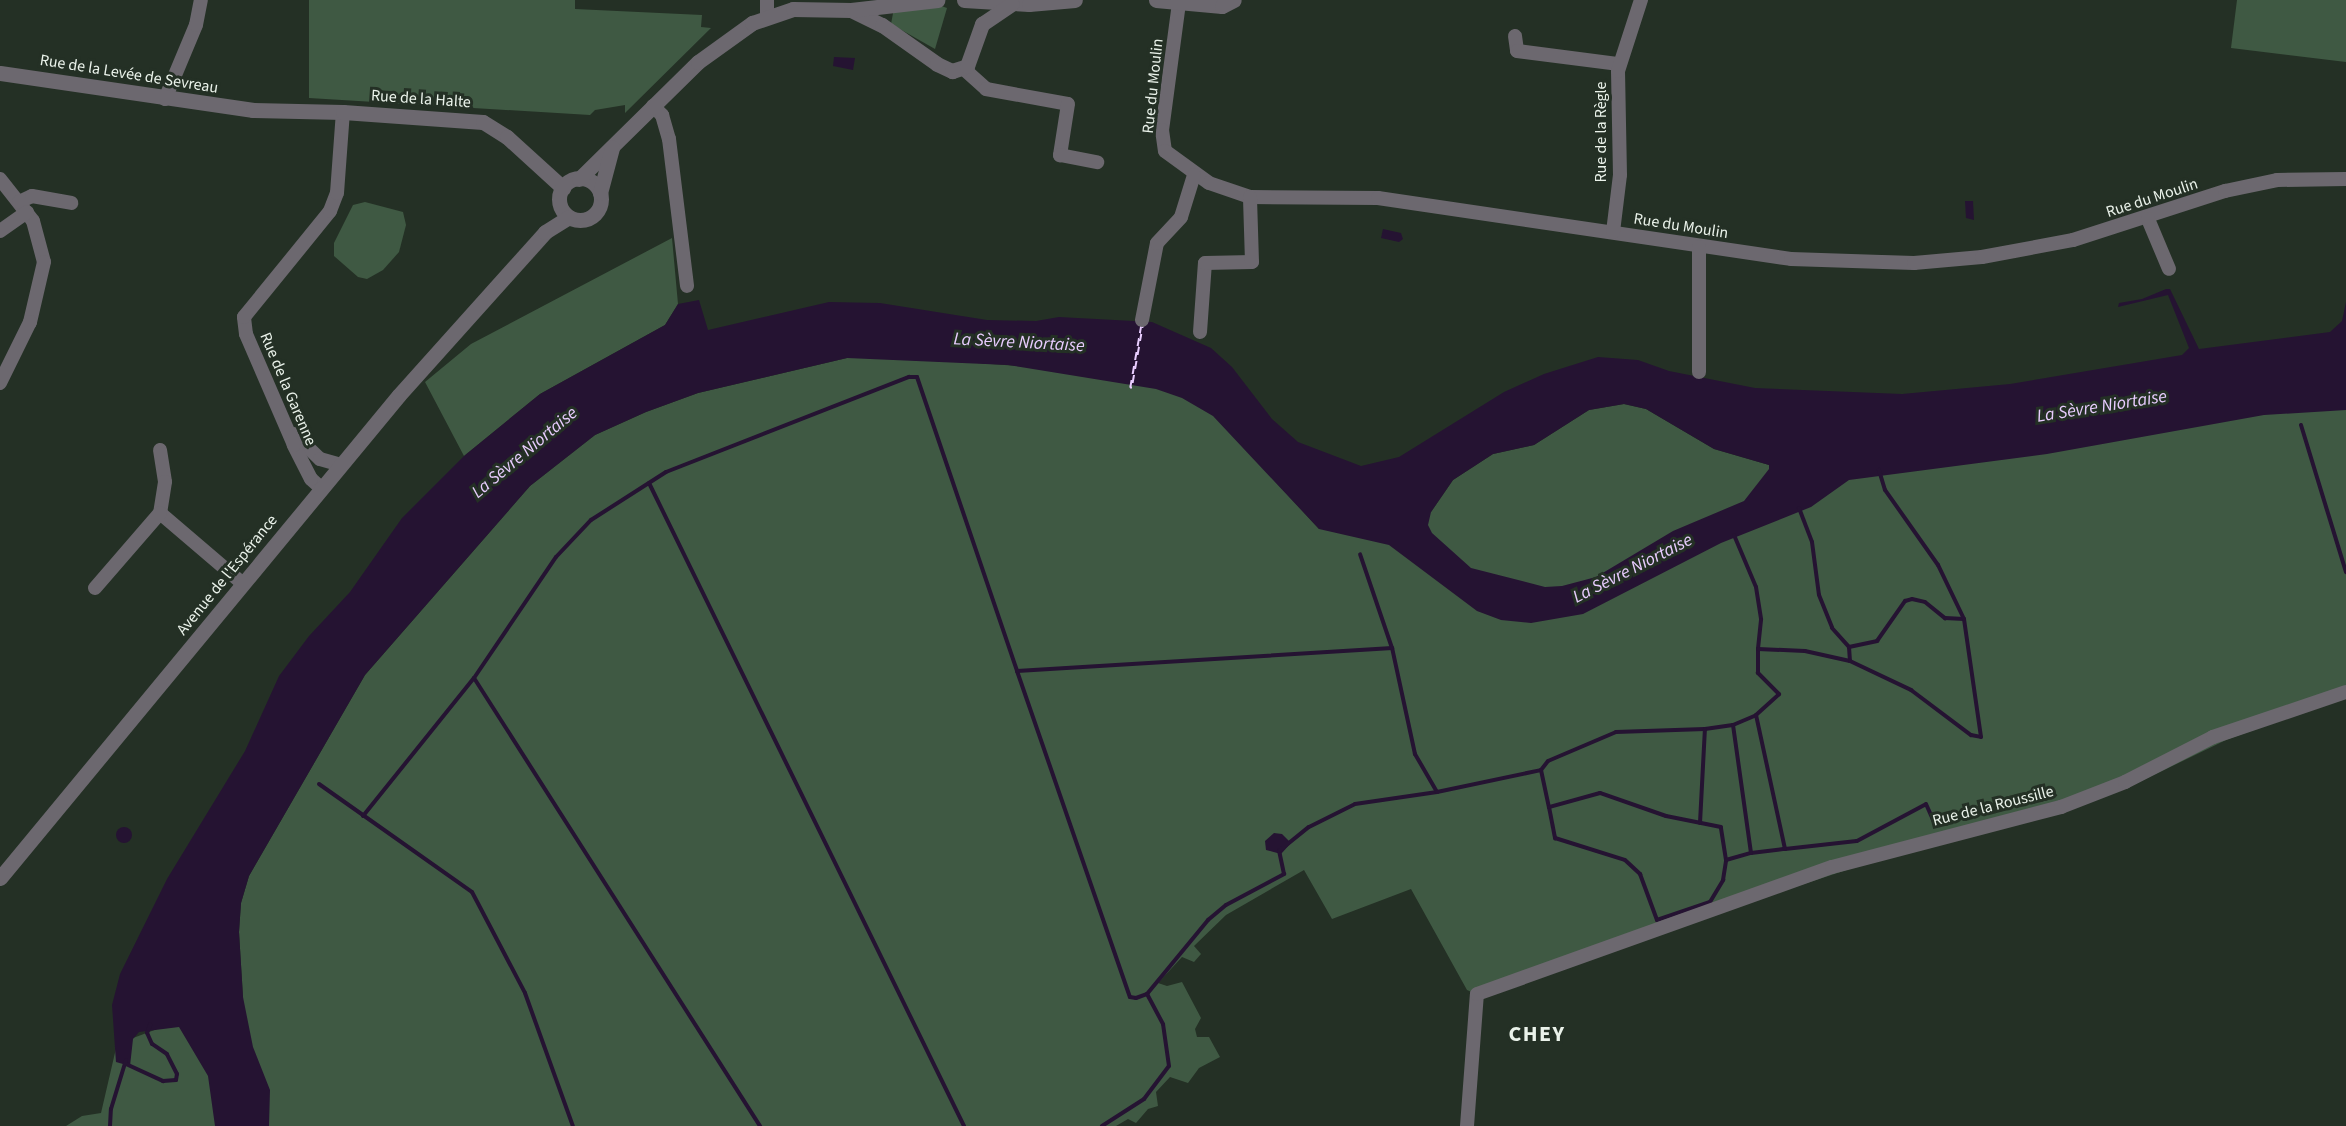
<!DOCTYPE html>
<html>
<head>
<meta charset="utf-8">
<style>
	body { margin:0 }
	#map { position:relative; width:2346px; height:1126px; overflow:hidden; background:#243025; font-family:"Source Sans 3",sans-serif }
	div>[style] { position:absolute }
	[style*='--x'] { left:calc(var(--x)*1px); top:calc(var(--y)*1px); width:calc(var(--w)*1px); rotate:calc(var(--a)*1deg) }
	.green>* { inset:0; background:#3f5943 }
	.water>* { inset:0; background:#251332 }
	.round { border-radius:50% }
	.stream>* { height:4px; margin:-2px; padding:0 2px; transform-origin:2px; border-radius:2px; background:#251332 }
	.ferry>* { height:1.5px; margin-top:-0.75px; transform-origin:0; background:repeating-linear-gradient(90deg,#e9cdff 0 8px,transparent 0 14px) }
	.minor>* { height:14px; margin:-7px; padding:0 7px; transform-origin:7px; border-radius:7px; background:#6c686f }
	.tertiary>* { height:15px; margin:-7.5px; padding:0 7.5px; transform-origin:7.5px; border-radius:7.5px; background:#6c686f }
	.tertiary>.ring { margin:-7.5px; padding:0; box-sizing:content-box; background:none; border:15px solid #6c686f; border-radius:50% }
	span { translate:-50% -50%; white-space:nowrap; text-align:center; line-height:1.15; -webkit-text-stroke:6px #243025; paint-order:stroke }
	.street-label { font-size:16px; color:#eaf2ea }
	.water-label { font-size:18px; color:#e9cdff; font-style:italic }
	.district-label { font-size:22px; color:#eaf2ea; font-weight:700; letter-spacing:1.5px }
</style>
</head>
<body>
<div id="map">
	<div class="green">
		<i style="clip-path:polygon(309px 0,575px 0,575px 9px,702px 15px,701px 27px,711px 28px,625px 113px,625px 105px,595px 110px,590px 115px,309px 98px)"></i>
		<i style="clip-path:polygon(2237px 0,2346px 0,2346px 62px,2231px 48px)"></i>
		<i style="clip-path:polygon(936px 4px,947px 8px,935px 49px,891px 24px,894px 8px)"></i>
		<i style="clip-path:polygon(365px 202px,403px 212px,406px 225px,399px 252px,383px 270px,367px 279px,358px 277px,334px 256px,334px 243px,353px 205px)"></i>
		<i style="clip-path:polygon(672px 238px,678px 304px,665px 325px,540px 394px,464px 456px,425px 382px,471px 344px)"></i>
		<i style="clip-path:polygon(847px 358px,909px 358px,1180px 378px,1319px 529px,1431px 512px,1453px 480px,1493px 454px,1534px 445px,1589px 410px,1624px 404px,1646px 409px,1714px 449px,1769px 465px,1769px 469px,2346px 394px,2346px 696px,2226px 740px,2127px 788px,1938px 840px,1649px 935px,1483px 997px,1467px 990px,1411px 889px,1332px 919px,1304px 870px,1226px 915px,1194px 946px,1201px 954px,1194px 962px,1182px 957px,1158px 983px,1167px 986px,1182px 982px,1201px 1018px,1195px 1029px,1197px 1037px,1209px 1037px,1220px 1057px,1199px 1068px,1188px 1083px,1170px 1077px,1156px 1092px,1158px 1106px,1148px 1109px,1136px 1123px,1128px 1119px,1116px 1126px,66px 1126px,82px 1116px,101px 1113px,117px 1044px,243px 997px,239px 932px,241px 903px,249px 876px,365px 675px,530px 486px,595px 435px,646px 412px,698px 393px)"></i>
	</div>
	<div class="water">
		<i style="clip-path:polygon(834px 57px,855px 58px,853px 70px,833px 66px)"></i>
		<i style="clip-path:polygon(1965px 201px,1973px 201px,1974px 220px,1966px 218px)"></i>
		<i style="clip-path:polygon(1383px 229px,1401px 233px,1403px 239px,1399px 242px,1381px 238px)"></i>
		<i style="clip-path:polygon(evenodd,2166px 289px,2170px 289px,2199px 349px,2330px 332px,2342px 321px,2346px 302px,2346px 410px,2264px 415px,2047px 454px,1849px 480px,1811px 507px,1721px 543px,1583px 614px,1531px 623px,1501px 620px,1477px 611px,1389px 545px,1319px 529px,1213px 416px,1182px 398px,1156px 389px,1008px 365px,847px 358px,698px 393px,646px 412px,595px 435px,530px 486px,365px 675px,249px 876px,241px 903px,239px 932px,243px 997px,253px 1047px,270px 1090px,269px 1126px,215px 1126px,208px 1076px,179px 1027px,139px 1032px,133px 1039px,130px 1066px,116px 1062px,112px 1005px,120px 974px,167px 879px,245px 751px,279px 676px,309px 636px,350px 592px,402px 518px,464px 456px,540px 394px,665px 325px,678px 304px,699px 300px,708px 330px,829px 302px,880px 303px,987px 320px,1036px 321px,1059px 317px,1152px 322px,1211px 348px,1232px 367px,1272px 419px,1298px 442px,1361px 466px,1399px 457px,1504px 392px,1544px 374px,1598px 357px,1638px 360px,1669px 371px,1755px 388px,1902px 394px,2010px 384px,2182px 355px,2189px 348px,2168px 295px,2118px 307px,2119px 303px,2142px 299px,2166px 289px,1624px 404px,1646px 409px,1714px 449px,1769px 465px,1769px 469px,1744px 501px,1673px 531px,1596px 577px,1562px 586px,1545px 587px,1471px 568px,1432px 533px,1428px 525px,1431px 512px,1453px 480px,1493px 454px,1534px 445px,1589px 410px,1624px 404px)"></i>
		<i class="round" style="left:116px;top:827px;width:16px;height:16px"></i>
		<i style="clip-path:polygon(1274px 833px,1282px 834px,1291px 843px,1281px 854px,1266px 850px,1265px 841px)"></i>
	</div>
	<div class="stream">
		<i style="--x:2301;--y:425;--w:154;--a:73"></i>
		<i style="--x:649;--y:483;--w:716;--a:63.9"></i>
		<i style="--x:1799;--y:508;--w:36;--a:69"></i>
		<i style="--x:1812;--y:542;--w:53;--a:82.5"></i>
		<i style="--x:1819;--y:595;--w:35;--a:68"></i>
		<i style="--x:1832;--y:628;--w:25;--a:48"></i>
		<i style="--x:1849;--y:647;--w:14;--a:86"></i>
		<i style="--x:1734;--y:535;--w:56;--a:67.1"></i>
		<i style="--x:1756;--y:587;--w:33;--a:81"></i>
		<i style="--x:1761;--y:620;--w:29;--a:96"></i>
		<i style="--x:1849;--y:647;--w:29;--a:-12"></i>
		<i style="--x:1877;--y:641;--w:49;--a:-55"></i>
		<i style="--x:1905;--y:601;--w:7;--a:-16"></i>
		<i style="--x:1912;--y:599;--w:13;--a:13"></i>
		<i style="--x:1925;--y:602;--w:26;--a:39"></i>
		<i style="--x:1945;--y:618;--w:19;--a:3"></i>
		<i style="--x:1017;--y:671;--w:345;--a:70.9"></i>
		<i style="--x:1130;--y:997;--w:6;--a:9"></i>
		<i style="--x:1136;--y:998;--w:12;--a:-20"></i>
		<i style="--x:1147;--y:994;--w:96;--a:-50.5"></i>
		<i style="--x:1208;--y:920;--w:23;--a:-40"></i>
		<i style="--x:1226;--y:905;--w:66;--a:-28.1"></i>
		<i style="--x:1284;--y:874;--w:24;--a:-102"></i>
		<i style="--x:1279;--y:851;--w:38;--a:-39"></i>
		<i style="--x:1309;--y:827;--w:51;--a:-26.6"></i>
		<i style="--x:1355;--y:804;--w:83;--a:-8.3"></i>
		<i style="--x:1437;--y:792;--w:44;--a:-120.1"></i>
		<i style="--x:1415;--y:754;--w:108;--a:-102.2"></i>
		<i style="--x:474;--y:678;--w:532;--a:57.45"></i>
		<i style="--x:1541;--y:770;--w:11;--a:-52"></i>
		<i style="--x:1548;--y:761;--w:74;--a:-23.1"></i>
		<i style="--x:1616;--y:732;--w:89;--a:-1.9"></i>
		<i style="--x:1705;--y:729;--w:28;--a:-8"></i>
		<i style="--x:1733;--y:725;--w:25;--a:-23"></i>
		<i style="--x:1756;--y:715;--w:31;--a:-42"></i>
		<i style="--x:1779;--y:694;--w:30;--a:-135"></i>
		<i style="--x:1758;--y:673;--w:24;--a:-90"></i>
		<i style="--x:1758;--y:649;--w:47;--a:2.4"></i>
		<i style="--x:1805;--y:651;--w:46;--a:12.5"></i>
		<i style="--x:1850;--y:661;--w:68;--a:25.4"></i>
		<i style="--x:1911;--y:690;--w:75;--a:36.9"></i>
		<i style="--x:1971;--y:735;--w:10;--a:11"></i>
		<i style="--x:1981;--y:737;--w:119;--a:-98.2"></i>
		<i style="--x:1964;--y:619;--w:60;--a:-115.7"></i>
		<i style="--x:1938;--y:565;--w:92;--a:-125.2"></i>
		<i style="--x:1885;--y:490;--w:21;--a:-107"></i>
		<i style="--x:319;--y:784;--w:187;--a:35.2"></i>
		<i style="--x:472;--y:892;--w:114;--a:62.3"></i>
		<i style="--x:525;--y:993;--w:141;--a:70.2"></i>
		<i style="--x:1437;--y:792;--w:106;--a:-11.9"></i>
		<i style="--x:1541;--y:770;--w:38;--a:78"></i>
		<i style="--x:1549;--y:807;--w:32;--a:79"></i>
		<i style="--x:1555;--y:838;--w:73;--a:17.4"></i>
		<i style="--x:1625;--y:860;--w:21;--a:43"></i>
		<i style="--x:1640;--y:874;--w:49;--a:69.7"></i>
		<i style="--x:1657;--y:920;--w:56;--a:-18.8"></i>
		<i style="--x:1710;--y:902;--w:26;--a:-59"></i>
		<i style="--x:1723;--y:880;--w:20;--a:-81"></i>
		<i style="--x:1726;--y:860;--w:33;--a:-99"></i>
		<i style="--x:1721;--y:827;--w:56;--a:-168.7"></i>
		<i style="--x:1666;--y:816;--w:70;--a:-160.8"></i>
		<i style="--x:1600;--y:793;--w:53;--a:164.6"></i>
		<i style="--x:363;--y:816;--w:177;--a:-51.2"></i>
		<i style="--x:474;--y:678;--w:146;--a:-55.9"></i>
		<i style="--x:556;--y:557;--w:51;--a:-46.6"></i>
		<i style="--x:591;--y:520;--w:89;--a:-32.6"></i>
		<i style="--x:666;--y:472;--w:261;--a:-21.4"></i>
		<i style="--x:909;--y:377;--w:8;--a:0"></i>
		<i style="--x:917;--y:377;--w:311;--a:71.2"></i>
		<i style="--x:1017;--y:671;--w:376;--a:-3.5"></i>
		<i style="--x:1392;--y:648;--w:99;--a:-108.8"></i>
		<i style="--x:1700;--y:823;--w:94;--a:-87"></i>
		<i style="--x:1785;--y:849;--w:72;--a:-6.3"></i>
		<i style="--x:1857;--y:841;--w:78;--a:-28.2"></i>
		<i style="--x:1926;--y:804;--w:24;--a:66"></i>
		<i style="--x:1751;--y:853;--w:34;--a:-7"></i>
		<i style="--x:1785;--y:849;--w:137;--a:-102.2"></i>
		<i style="--x:1726;--y:860;--w:26;--a:-16"></i>
		<i style="--x:1751;--y:853;--w:129;--a:-98"></i>
		<i style="--x:126;--y:1064;--w:41;--a:24.7"></i>
		<i style="--x:163;--y:1081;--w:13;--a:-4"></i>
		<i style="--x:176;--y:1080;--w:6;--a:-81"></i>
		<i style="--x:177;--y:1074;--w:22;--a:-117"></i>
		<i style="--x:167;--y:1054;--w:18;--a:-146"></i>
		<i style="--x:152;--y:1044;--w:12;--a:-114"></i>
		<i style="--x:147;--y:1033;--w:9;--a:-69"></i>
		<i style="--x:110;--y:1126;--w:17;--a:-87"></i>
		<i style="--x:111;--y:1109;--w:51;--a:-73"></i>
		<i style="--x:1102;--y:1126;--w:50;--a:-32.7"></i>
		<i style="--x:1144;--y:1099;--w:41;--a:-52.9"></i>
		<i style="--x:1169;--y:1066;--w:42;--a:-98.1"></i>
		<i style="--x:1163;--y:1024;--w:34;--a:-118"></i>
	</div>
	<div class="ferry">
		<i style="--x:1142;--y:320;--w:2;--a:0"></i>
		<i style="--x:1144;--y:320;--w:69;--a:100"></i>
		<i style="--x:1132;--y:388;--w:2;--a:180"></i>
		<i style="--x:1130;--y:388;--w:69;--a:-80"></i>
	</div>
	<div class="minor">
		<i style="--x:767;--y:0;--w:16;--a:90"></i>
		<i style="--x:1179;--y:3;--w:128;--a:97.6"></i>
		<i style="--x:1162;--y:130;--w:21;--a:82"></i>
		<i style="--x:1165;--y:151;--w:54;--a:36"></i>
		<i style="--x:1209;--y:183;--w:43;--a:18.9"></i>
		<i style="--x:1250;--y:197;--w:128;--a:0.4"></i>
		<i style="--x:1378;--y:198;--w:417;--a:8.4"></i>
		<i style="--x:1791;--y:259;--w:123;--a:1.9"></i>
		<i style="--x:1914;--y:263;--w:68;--a:-5"></i>
		<i style="--x:1982;--y:257;--w:93;--a:-10.6"></i>
		<i style="--x:2073;--y:240;--w:160;--a:-17.9"></i>
		<i style="--x:2225;--y:191;--w:53;--a:-11.9"></i>
		<i style="--x:2277;--y:180;--w:69;--a:-0.8"></i>
		<i style="--x:1515;--y:36;--w:15;--a:82"></i>
		<i style="--x:1517;--y:51;--w:103;--a:7.3"></i>
		<i style="--x:964;--y:69;--w:30;--a:42"></i>
		<i style="--x:986;--y:89;--w:83;--a:10.4"></i>
		<i style="--x:1068;--y:104;--w:52;--a:98.9"></i>
		<i style="--x:1060;--y:155;--w:38;--a:11"></i>
		<i style="--x:165;--y:99;--w:80;--a:-67.3"></i>
		<i style="--x:196;--y:25;--w:25;--a:-79"></i>
		<i style="--x:653;--y:106;--w:13;--a:45"></i>
		<i style="--x:662;--y:115;--w:25;--a:74"></i>
		<i style="--x:669;--y:139;--w:148;--a:83"></i>
		<i style="--x:0;--y:179;--w:53;--a:51.8"></i>
		<i style="--x:33;--y:221;--w:42;--a:75"></i>
		<i style="--x:44;--y:262;--w:62;--a:103.1"></i>
		<i style="--x:30;--y:322;--w:68;--a:116.2"></i>
		<i style="--x:19;--y:202;--w:14;--a:-25"></i>
		<i style="--x:32;--y:196;--w:40;--a:10"></i>
		<i style="--x:2148;--y:219;--w:54;--a:67.2"></i>
		<i style="--x:0;--y:231;--w:33;--a:-35"></i>
		<i style="--x:1613;--y:232;--w:57;--a:-83"></i>
		<i style="--x:1620;--y:175;--w:104;--a:-91.1"></i>
		<i style="--x:1618;--y:71;--w:75;--a:-72.1"></i>
		<i style="--x:1142;--y:320;--w:78;--a:-79"></i>
		<i style="--x:1157;--y:243;--w:35;--a:-47"></i>
		<i style="--x:1181;--y:217;--w:44;--a:-72.8"></i>
		<i style="--x:1200;--y:332;--w:69;--a:-85.9"></i>
		<i style="--x:1205;--y:263;--w:47;--a:-1.2"></i>
		<i style="--x:1252;--y:262;--w:65;--a:-91.8"></i>
		<i style="--x:1699;--y:372;--w:125;--a:-90"></i>
		<i style="--x:294;--y:434;--w:36;--a:44"></i>
		<i style="--x:320;--y:459;--w:22;--a:16"></i>
		<i style="--x:160;--y:450;--w:32;--a:81"></i>
		<i style="--x:165;--y:482;--w:31;--a:99"></i>
		<i style="--x:160;--y:513;--w:109;--a:40.5"></i>
		<i style="--x:321;--y:488;--w:13;--a:-138"></i>
		<i style="--x:311;--y:479;--w:38;--a:-117"></i>
		<i style="--x:294;--y:445;--w:121;--a:-113.4"></i>
		<i style="--x:246;--y:334;--w:17;--a:-97"></i>
		<i style="--x:244;--y:317;--w:136;--a:-50.9"></i>
		<i style="--x:330;--y:211;--w:19;--a:-69"></i>
		<i style="--x:337;--y:193;--w:81;--a:-85.8"></i>
		<i style="--x:95;--y:588;--w:99;--a:-49.1"></i>
		<i style="--x:1467;--y:1126;--w:132;--a:-85.7"></i>
		<i style="--x:1477;--y:994;--w:377;--a:-19.7"></i>
		<i style="--x:1832;--y:867;--w:237;--a:-14.7"></i>
		<i style="--x:2061;--y:807;--w:69;--a:-21.3"></i>
		<i style="--x:2125;--y:782;--w:99;--a:-27.1"></i>
		<i style="--x:2213;--y:737;--w:140;--a:-18.7"></i>
	</div>
	<div class="tertiary">
		<i style="--x:964;--y:0;--w:65;--a:3.5"></i>
		<i style="--x:1029;--y:4;--w:46;--a:-5"></i>
		<i style="--x:1156;--y:0;--w:66;--a:5.2"></i>
		<i style="--x:1222;--y:6;--w:13;--a:-27"></i>
		<i style="--x:851;--y:10;--w:34;--a:26"></i>
		<i style="--x:882;--y:25;--w:67;--a:35.3"></i>
		<i style="--x:937;--y:64;--w:17;--a:25"></i>
		<i style="--x:952;--y:71;--w:16;--a:-18"></i>
		<i style="--x:967;--y:66;--w:45;--a:-70.3"></i>
		<i style="--x:982;--y:24;--w:36;--a:-34"></i>
		<i style="--x:0;--y:73;--w:256;--a:8.3"></i>
		<i style="--x:253;--y:110;--w:90;--a:1.3"></i>
		<i style="--x:343;--y:112;--w:140;--a:4.1"></i>
		<i style="--x:483;--y:122;--w:28;--a:32"></i>
		<i style="--x:507;--y:137;--w:76;--a:42.3"></i>
		<i class="ring" style="left:559px;top:178px;width:27px;height:27px"></i>
		<i style="--x:579;--y:179;--w:167;--a:-44.5"></i>
		<i style="--x:698;--y:62;--w:67;--a:-35.8"></i>
		<i style="--x:752;--y:23;--w:43;--a:-18.9"></i>
		<i style="--x:793;--y:9;--w:58;--a:1"></i>
		<i style="--x:851;--y:10;--w:87;--a:-6.6"></i>
		<i style="--x:600;--y:193;--w:47;--a:-75.1"></i>
		<i style="--x:0;--y:878;--w:626;--a:-50.44"></i>
		<i style="--x:399;--y:395;--w:219;--a:-48.1"></i>
		<i style="--x:545;--y:232;--w:28;--a:-32"></i>
	</div>
	<div class="street-label">
		<span style="left:129px;top:74px;rotate:9deg">Rue de la Levée de Sevreau</span>
		<span style="left:1153px;top:86px;rotate:-84deg">Rue du Moulin</span>
		<span style="left:421px;top:99px;rotate:4deg">Rue de la Halte</span>
		<span style="left:1601px;top:132px;rotate:-90deg">Rue de la Règle</span>
		<span style="left:2152px;top:198px;rotate:-18deg">Rue du Moulin</span>
		<span style="left:1681px;top:226px;rotate:9deg">Rue du Moulin</span>
		<span style="left:288px;top:389px;rotate:67deg">Rue de la Garenne</span>
		<span style="left:227px;top:575px;rotate:-51deg">Avenue de l'Espérance</span>
		<span style="left:1993px;top:806px;rotate:-14deg">Rue de la Roussille</span>
	</div>
	<div class="water-label">
		<span style="left:1019px;top:343px;rotate:3deg">La Sèvre Niortaise</span>
		<span style="left:2102px;top:407px;rotate:-9deg">La Sèvre Niortaise</span>
		<span style="left:525px;top:453px;rotate:-40deg">La Sèvre Niortaise</span>
		<span style="left:1633px;top:569px;rotate:-27deg">La Sèvre Niortaise</span>
	</div>
	<div class="district-label">
		<span style="left:1537px;top:1035px">CHEY</span>
	</div>
</div>
</body>
</html>
